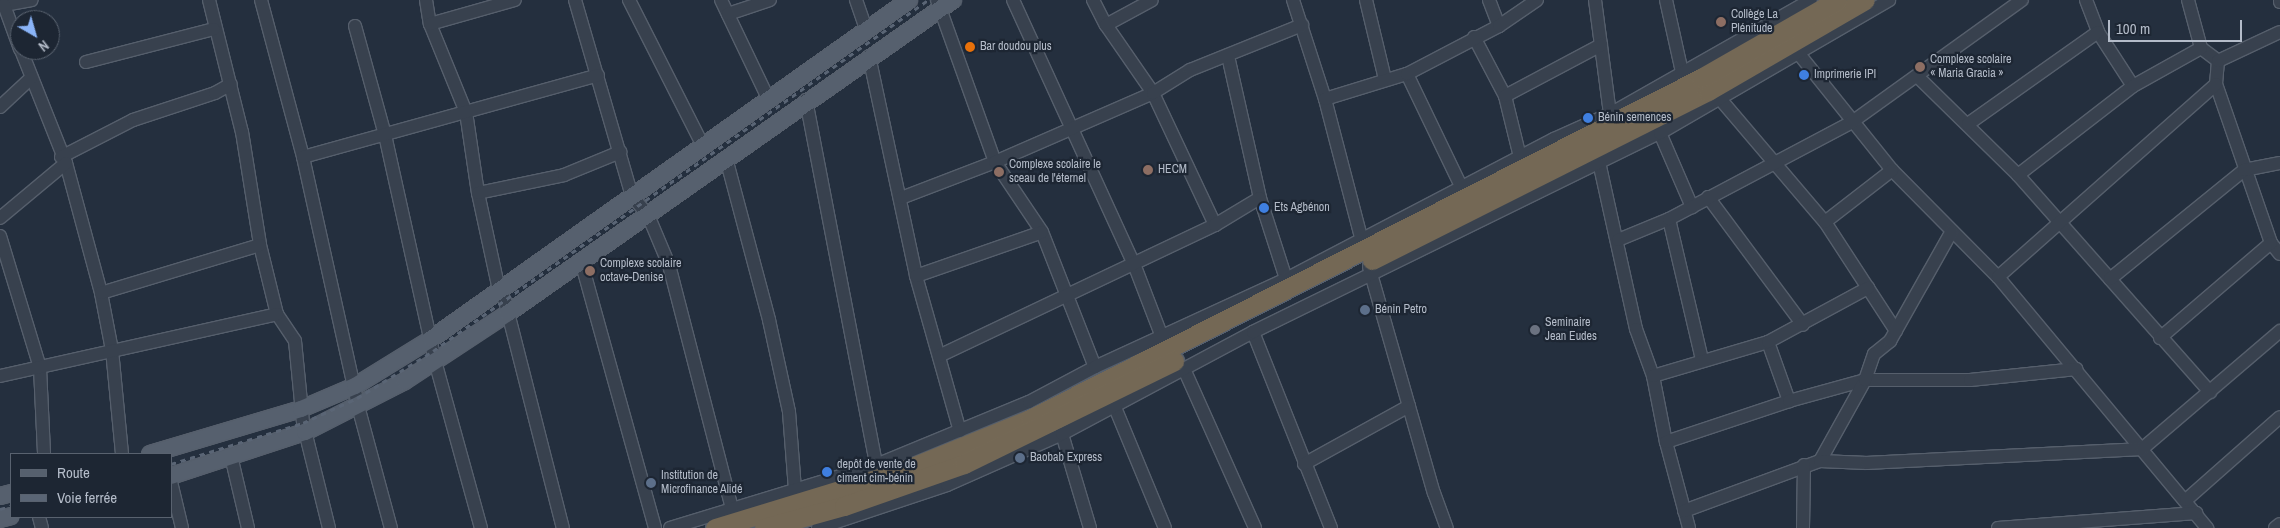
<!DOCTYPE html>
<html>
<head>
<meta charset="utf-8">
<style>
	body { margin:0 }
	#map { position:relative; width:2280px; height:528px; overflow:hidden; background:#242f3e; font-family:"Archivo Narrow",sans-serif }
	div>[style] { position:absolute }
	[style*='--x'] { left:calc(var(--x)*1px); top:calc(var(--y)*1px); width:calc(var(--w)*1px); rotate:calc(var(--a)*1deg) }
	.roads { filter:drop-shadow(1px 0 #565f6c) drop-shadow(-1px 0 #565f6c) drop-shadow(0 1px #565f6c) drop-shadow(0 -1px #565f6c) }
	.minor>* { height:12px; margin:-6px; padding:0 6px; transform-origin:6px; border-radius:6px; background:#38414e }
	.major>* { height:16px; margin:-8px; padding:0 8px; transform-origin:8px; border-radius:8px; background:#56606e }
	.highway>* { height:19px; margin:-9.5px; padding:0 9.5px; transform-origin:9.5px; border-radius:9.5px; background:#746855 }
	.rail>* { height:2.5px; margin-top:-1.25px; transform-origin:0; background:repeating-linear-gradient(90deg,#5a6575 0 5px,transparent 0 10px) }
	.dots>* { width:14px; height:14px; translate:-50% -50%; box-sizing:border-box; border:2px solid #1d2633; border-radius:50% }
	span { translate:-50% -50%; white-space:nowrap; text-align:center; line-height:1.15; -webkit-text-stroke:4.5px #1d2633; paint-order:stroke }
	.poi-label { font-size:12px; color:#b4bcc9 }
	.left { translate:0 -50%; text-align:left }
	.legend { position:absolute; left:10px; top:453px; width:162px; height:65px; box-sizing:border-box; background:#1d2633; border:1px solid #59626f; margin:0; padding:6px 9px; list-style:none; font-size:15px; color:#b4bcc9 }
	.legend li { display:flex; align-items:center; gap:10px; height:25px }
	.legend b { width:25px; border:1px solid #59626f }
	.north { position:absolute; left:10px; top:10px; width:50px; height:50px; box-sizing:border-box; background:#1d2633; border:1px solid #59626f; border-radius:50%; rotate:142deg; font-size:14px; font-weight:700; line-height:20px; text-align:center; color:#b4bcc9 }
	.north::after { content:''; display:block; margin:auto; width:18px; height:22px; background:#8ab4f8; clip-path:polygon(50% 0,100% 100%,50% 72%,0 100%) }
	.scale { position:absolute; left:2108px; top:20px; width:134px; height:22px; box-sizing:border-box; border:2px solid #b4bcc9; border-top:0; padding-left:6px; font-size:15px; line-height:18px; white-space:nowrap; color:#b4bcc9; -webkit-text-stroke:4px #1d2633; paint-order:stroke }
</style>
</head>
<body>
<div id="map">
	<div class="roads">
		<div class="minor">
			<i style="--x:0;--y:0;--w:6;--a:51"></i>
			<i style="--x:4;--y:5;--w:28;--a:-10"></i>
			<i style="--x:209;--y:0;--w:136;--a:76"></i>
			<i style="--x:242;--y:132;--w:114;--a:80.9"></i>
			<i style="--x:260;--y:245;--w:71;--a:76.2"></i>
			<i style="--x:277;--y:314;--w:32;--a:56"></i>
			<i style="--x:295;--y:341;--w:82;--a:84.4"></i>
			<i style="--x:303;--y:423;--w:108;--a:76.1"></i>
			<i style="--x:261;--y:0;--w:163;--a:75"></i>
			<i style="--x:303;--y:157;--w:255;--a:77.5"></i>
			<i style="--x:358;--y:406;--w:126;--a:74.9"></i>
			<i style="--x:426;--y:0;--w:24;--a:81"></i>
			<i style="--x:430;--y:24;--w:95;--a:67.8"></i>
			<i style="--x:466;--y:112;--w:82;--a:81.6"></i>
			<i style="--x:478;--y:193;--w:99;--a:77.8"></i>
			<i style="--x:499;--y:290;--w:13;--a:61"></i>
			<i style="--x:505;--y:301;--w:234;--a:75.7"></i>
			<i style="--x:575;--y:0;--w:204;--a:73.8"></i>
			<i style="--x:632;--y:196;--w:25;--a:50"></i>
			<i style="--x:648;--y:215;--w:54;--a:67.2"></i>
			<i style="--x:669;--y:265;--w:252;--a:75.5"></i>
			<i style="--x:629;--y:0;--w:164;--a:63.1"></i>
			<i style="--x:721;--y:0;--w:111;--a:64.4"></i>
			<i style="--x:856;--y:0;--w:31;--a:71"></i>
			<i style="--x:937;--y:0;--w:172;--a:70.3"></i>
			<i style="--x:995;--y:162;--w:84;--a:56.1"></i>
			<i style="--x:1042;--y:232;--w:145;--a:68.6"></i>
			<i style="--x:1013;--y:0;--w:290;--a:65.4"></i>
			<i style="--x:1134;--y:264;--w:78;--a:69"></i>
			<i style="--x:1093;--y:0;--w:28;--a:63"></i>
			<i style="--x:1106;--y:25;--w:83;--a:55.3"></i>
			<i style="--x:1153;--y:93;--w:146;--a:64.8"></i>
			<i style="--x:1293;--y:0;--w:104;--a:72.1"></i>
			<i style="--x:1325;--y:99;--w:151;--a:75.4"></i>
			<i style="--x:1366;--y:0;--w:81;--a:76.5"></i>
			<i style="--x:1489;--y:0;--w:28;--a:69"></i>
			<i style="--x:1595;--y:0;--w:115;--a:82.5"></i>
			<i style="--x:1666;--y:0;--w:74;--a:77.5"></i>
			<i style="--x:2086;--y:0;--w:34;--a:69"></i>
			<i style="--x:2098;--y:32;--w:64;--a:57.1"></i>
			<i style="--x:2188;--y:0;--w:50;--a:74.8"></i>
			<i style="--x:2201;--y:48;--w:21;--a:37"></i>
			<i style="--x:2280;--y:0;--w:2;--a:90"></i>
			<i style="--x:4;--y:5;--w:47;--a:70"></i>
			<i style="--x:728;--y:14;--w:44;--a:-18.4"></i>
			<i style="--x:430;--y:24;--w:88;--a:-15.8"></i>
			<i style="--x:1106;--y:25;--w:52;--a:-28.5"></i>
			<i style="--x:355;--y:26;--w:113;--a:74.6"></i>
			<i style="--x:385;--y:135;--w:231;--a:77.5"></i>
			<i style="--x:435;--y:361;--w:173;--a:74.6"></i>
			<i style="--x:1474;--y:37;--w:67;--a:62.3"></i>
			<i style="--x:1505;--y:96;--w:63;--a:76.2"></i>
			<i style="--x:21;--y:50;--w:122;--a:68.3"></i>
			<i style="--x:66;--y:163;--w:135;--a:74.9"></i>
			<i style="--x:101;--y:293;--w:58;--a:79.1"></i>
			<i style="--x:112;--y:350;--w:104;--a:84.5"></i>
			<i style="--x:1799;--y:54;--w:149;--a:51.3"></i>
			<i style="--x:1892;--y:170;--w:151;--a:45.3"></i>
			<i style="--x:1998;--y:277;--w:327;--a:50.2"></i>
			<i style="--x:869;--y:56;--w:225;--a:77.9"></i>
			<i style="--x:916;--y:276;--w:161;--a:74.2"></i>
			<i style="--x:1228;--y:56;--w:146;--a:77.3"></i>
			<i style="--x:1260;--y:198;--w:85;--a:72.2"></i>
			<i style="--x:2218;--y:61;--w:23;--a:95"></i>
			<i style="--x:2216;--y:84;--w:168;--a:70.9"></i>
			<i style="--x:2271;--y:243;--w:14;--a:51"></i>
			<i style="--x:2218;--y:61;--w:68;--a:-25.1"></i>
			<i style="--x:86;--y:62;--w:132;--a:-14.5"></i>
			<i style="--x:1407;--y:74;--w:124;--a:64.3"></i>
			<i style="--x:1918;--y:77;--w:140;--a:44.4"></i>
			<i style="--x:2018;--y:175;--w:290;--a:48.5"></i>
			<i style="--x:1505;--y:96;--w:109;--a:-28"></i>
			<i style="--x:1325;--y:99;--w:86;--a:-17"></i>
			<i style="--x:1407;--y:74;--w:104;--a:-27.6"></i>
			<i style="--x:1499;--y:26;--w:46;--a:-34.4"></i>
			<i style="--x:806;--y:100;--w:372;--a:79.1"></i>
			<i style="--x:1721;--y:100;--w:160;--a:49.6"></i>
			<i style="--x:1825;--y:222;--w:130;--a:56.9"></i>
			<i style="--x:0;--y:107;--w:42;--a:-43.1"></i>
			<i style="--x:1968;--y:124;--w:159;--a:-35.3"></i>
			<i style="--x:1660;--y:133;--w:81;--a:66.6"></i>
			<i style="--x:61;--y:157;--w:81;--a:-27.2"></i>
			<i style="--x:133;--y:120;--w:86;--a:-18.2"></i>
			<i style="--x:215;--y:93;--w:18;--a:-29"></i>
			<i style="--x:303;--y:157;--w:306;--a:-15.5"></i>
			<i style="--x:726;--y:158;--w:168;--a:75.1"></i>
			<i style="--x:769;--y:320;--w:94;--a:77.7"></i>
			<i style="--x:789;--y:412;--w:78;--a:85.6"></i>
			<i style="--x:1599;--y:162;--w:171;--a:77.5"></i>
			<i style="--x:1636;--y:329;--w:50;--a:70.1"></i>
			<i style="--x:1653;--y:376;--w:67;--a:78.9"></i>
			<i style="--x:1666;--y:442;--w:89;--a:75"></i>
			<i style="--x:2018;--y:175;--w:145;--a:-37.7"></i>
			<i style="--x:2133;--y:86;--w:78;--a:-29.2"></i>
			<i style="--x:478;--y:193;--w:88;--a:-11.8"></i>
			<i style="--x:564;--y:175;--w:61;--a:-22.3"></i>
			<i style="--x:1708;--y:197;--w:159;--a:53.4"></i>
			<i style="--x:901;--y:198;--w:101;--a:-21"></i>
			<i style="--x:995;--y:162;--w:172;--a:-23.6"></i>
			<i style="--x:1153;--y:93;--w:44;--a:-31.9"></i>
			<i style="--x:1190;--y:70;--w:121;--a:-21.9"></i>
			<i style="--x:0;--y:218;--w:86;--a:-39.8"></i>
			<i style="--x:1669;--y:219;--w:145;--a:76.8"></i>
			<i style="--x:1825;--y:222;--w:85;--a:-37.8"></i>
			<i style="--x:0;--y:236;--w:138;--a:73.1"></i>
			<i style="--x:40;--y:368;--w:86;--a:87.3"></i>
			<i style="--x:1618;--y:240;--w:55;--a:-22.4"></i>
			<i style="--x:1669;--y:219;--w:207;--a:-27.9"></i>
			<i style="--x:1852;--y:122;--w:209;--a:-35.7"></i>
			<i style="--x:581;--y:261;--w:277;--a:74.5"></i>
			<i style="--x:1369;--y:267;--w:235;--a:74"></i>
			<i style="--x:1434;--y:493;--w:37;--a:70"></i>
			<i style="--x:916;--y:276;--w:133;--a:-19.2"></i>
			<i style="--x:1998;--y:277;--w:291;--a:-41.5"></i>
			<i style="--x:2110;--y:279;--w:173;--a:-39.1"></i>
			<i style="--x:2244;--y:170;--w:37;--a:-11"></i>
			<i style="--x:101;--y:293;--w:166;--a:-16.8"></i>
			<i style="--x:1253;--y:332;--w:211;--a:68.3"></i>
			<i style="--x:2160;--y:338;--w:146;--a:-40.6"></i>
			<i style="--x:1768;--y:342;--w:63;--a:70.4"></i>
			<i style="--x:939;--y:356;--w:306;--a:-25.4"></i>
			<i style="--x:1215;--y:225;--w:52;--a:-31"></i>
			<i style="--x:1184;--y:369;--w:174;--a:65.9"></i>
			<i style="--x:0;--y:376;--w:284;--a:-12.6"></i>
			<i style="--x:1653;--y:376;--w:120;--a:-16.5"></i>
			<i style="--x:1768;--y:342;--w:114;--a:-28.4"></i>
			<i style="--x:1114;--y:405;--w:133;--a:67.5"></i>
			<i style="--x:1062;--y:434;--w:98;--a:73.4"></i>
			<i style="--x:1666;--y:442;--w:130;--a:-18.4"></i>
			<i style="--x:1789;--y:401;--w:79;--a:-15.4"></i>
			<i style="--x:1865;--y:380;--w:105;--a:0"></i>
			<i style="--x:1970;--y:380;--w:107;--a:-5.9"></i>
			<i style="--x:231;--y:456;--w:74;--a:76.7"></i>
			<i style="--x:1820;--y:461;--w:93;--a:-60.9"></i>
			<i style="--x:1865;--y:380;--w:28;--a:-71"></i>
			<i style="--x:1874;--y:354;--w:21;--a:-39"></i>
			<i style="--x:1890;--y:341;--w:126;--a:-60.6"></i>
			<i style="--x:1304;--y:464;--w:120;--a:-28.9"></i>
			<i style="--x:171;--y:482;--w:47;--a:76.6"></i>
			<i style="--x:2186;--y:500;--w:125;--a:-41.4"></i>
			<i style="--x:1684;--y:511;--w:145;--a:-20.2"></i>
			<i style="--x:1820;--y:461;--w:47;--a:2.4"></i>
			<i style="--x:1867;--y:463;--w:275;--a:-2.9"></i>
			<i style="--x:2142;--y:449;--w:182;--a:-40.5"></i>
			<i style="--x:39;--y:517;--w:11;--a:75"></i>
			<i style="--x:670;--y:528;--w:215;--a:-17"></i>
			<i style="--x:876;--y:465;--w:165;--a:-22.4"></i>
			<i style="--x:1029;--y:402;--w:75;--a:-27.9"></i>
			<i style="--x:1095;--y:367;--w:210;--a:-24.7"></i>
			<i style="--x:1286;--y:279;--w:302;--a:-27.6"></i>
			<i style="--x:1554;--y:139;--w:61;--a:-24.1"></i>
			<i style="--x:1610;--y:114;--w:231;--a:-29.6"></i>
			<i style="--x:818;--y:528;--w:136;--a:-18.4"></i>
			<i style="--x:947;--y:485;--w:126;--a:-23.9"></i>
			<i style="--x:1062;--y:434;--w:217;--a:-28.1"></i>
			<i style="--x:1253;--y:332;--w:453;--a:-26.1"></i>
			<i style="--x:1660;--y:133;--w:265;--a:-30.1"></i>
			<i style="--x:1803;--y:528;--w:63;--a:-89.1"></i>
			<i style="--x:1998;--y:528;--w:199;--a:-4.3"></i>
			<i style="--x:2275;--y:528;--w:6;--a:-39"></i>
		</div>
		<div class="major">
			<i style="--x:150;--y:454;--w:158;--a:-16.6"></i>
			<i style="--x:301;--y:409;--w:59;--a:-23.1"></i>
			<i style="--x:355;--y:386;--w:89;--a:-31.7"></i>
			<i style="--x:431;--y:339;--w:586;--a:-35.34"></i>
			<i style="--x:171;--y:476;--w:141;--a:-18.2"></i>
			<i style="--x:305;--y:432;--w:112;--a:-27"></i>
			<i style="--x:405;--y:381;--w:123;--a:-33.4"></i>
			<i style="--x:508;--y:313;--w:544;--a:-35.12"></i>
			<i style="--x:0;--y:496;--w:11;--a:-15"></i>
			<i style="--x:0;--y:519;--w:11;--a:-15"></i>
		</div>
		<div class="highway">
			<i style="--x:1372;--y:260;--w:376;--a:-26.7"></i>
			<i style="--x:1708;--y:91;--w:181;--a:-30.1"></i>
			<i style="--x:715;--y:528;--w:195;--a:-17"></i>
			<i style="--x:902;--y:471;--w:138;--a:-22.1"></i>
			<i style="--x:1030;--y:419;--w:753;--a:-26.94"></i>
			<i style="--x:1701;--y:78;--w:157;--a:-29.8"></i>
			<i style="--x:764;--y:528;--w:83;--a:-15.4"></i>
			<i style="--x:844;--y:506;--w:127;--a:-19.3"></i>
			<i style="--x:964;--y:464;--w:234;--a:-26.1"></i>
		</div>
	</div>
	<div class="rail">
		<i style="--x:171;--y:464;--w:138;--a:-17.3"></i>
		<i style="--x:303;--y:423;--w:60;--a:-24.8"></i>
		<i style="--x:357;--y:398;--w:89;--a:-31.7"></i>
		<i style="--x:433;--y:351;--w:607;--a:-35.34"></i>
		<i style="--x:0;--y:509;--w:11;--a:-15"></i>
	</div>
	<div class="dots">
		<i style="left:1721px;top:22px;background:#8d6e63"></i>
		<i style="left:970px;top:47px;background:#e8710a"></i>
		<i style="left:1920px;top:67px;background:#8d6e63"></i>
		<i style="left:1804px;top:75px;background:#3f7fe0"></i>
		<i style="left:1588px;top:118px;background:#3f7fe0"></i>
		<i style="left:1148px;top:170px;background:#8d6e63"></i>
		<i style="left:999px;top:172px;background:#8d6e63"></i>
		<i style="left:1264px;top:208px;background:#3f7fe0"></i>
		<i style="left:590px;top:271px;background:#8d6e63"></i>
		<i style="left:1365px;top:310px;background:#5c6f8a"></i>
		<i style="left:1535px;top:330px;background:#6b7280"></i>
		<i style="left:1020px;top:458px;background:#5c6f8a"></i>
		<i style="left:827px;top:472px;background:#3f7fe0"></i>
		<i style="left:651px;top:483px;background:#5c6f8a"></i>
	</div>
	<div class="poi-label">
		<span class="left" style="left:1731px;top:22px">Collège La<br>Plénitude</span>
		<span class="left" style="left:980px;top:47px">Bar doudou plus</span>
		<span class="left" style="left:1930px;top:67px">Complexe scolaire<br>« Maria Gracia »</span>
		<span class="left" style="left:1814px;top:75px">Imprimerie IPI</span>
		<span class="left" style="left:1598px;top:118px">Bénin semences</span>
		<span class="left" style="left:1009px;top:172px">Complexe scolaire le<br>sceau de l'éternel</span>
		<span class="left" style="left:1158px;top:170px">HECM</span>
		<span class="left" style="left:1274px;top:208px">Ets Agbénon</span>
		<span class="left" style="left:600px;top:271px">Complexe scolaire<br>octave-Denise</span>
		<span class="left" style="left:1375px;top:310px">Bénin Petro</span>
		<span class="left" style="left:1545px;top:330px">Seminaire<br>Jean Eudes</span>
		<span class="left" style="left:1030px;top:458px">Baobab Express</span>
		<span class="left" style="left:837px;top:472px">depôt de vente de<br>ciment cim-bénin</span>
		<span class="left" style="left:661px;top:483px">Institution de<br>Microfinance Alidé</span>
	</div>
	<ul class="legend">
	<li><b style="height:6px;background:#56606e"></b>Route</li>
	<li><b style="height:6px;background:#5a6575"></b>Voie ferrée</li>
	</ul>
	<div class="north">N</div>
	<div class="scale">100 m</div>
</div>
</body>
</html>
